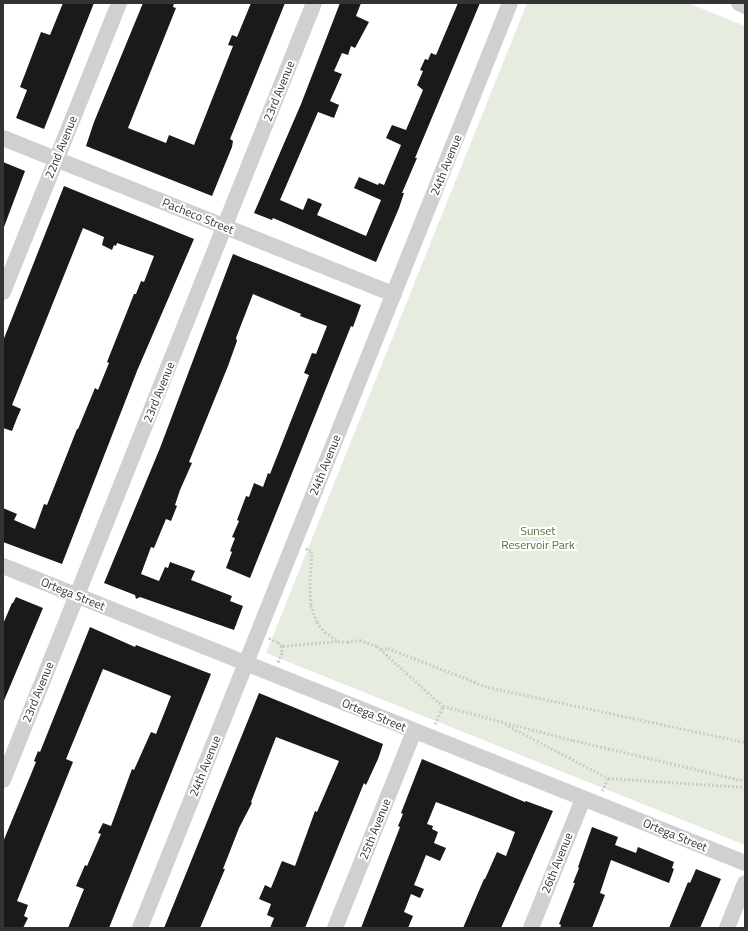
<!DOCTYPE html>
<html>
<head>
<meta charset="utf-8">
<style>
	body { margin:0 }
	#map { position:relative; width:748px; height:931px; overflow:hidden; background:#fff; font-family:"Titillium Web",sans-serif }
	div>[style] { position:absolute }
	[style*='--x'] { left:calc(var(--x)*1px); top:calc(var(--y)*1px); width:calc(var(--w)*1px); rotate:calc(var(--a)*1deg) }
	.green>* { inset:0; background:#e6ecdf }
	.building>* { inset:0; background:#1a1a1a }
	.path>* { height:2.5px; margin-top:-1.25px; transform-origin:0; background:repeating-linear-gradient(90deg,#cdcdcd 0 2px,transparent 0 4px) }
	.minor>* { height:16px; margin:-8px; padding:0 8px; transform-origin:8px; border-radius:8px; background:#d0d0d0 }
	span { translate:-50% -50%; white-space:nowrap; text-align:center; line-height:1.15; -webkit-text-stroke:4px #fff; paint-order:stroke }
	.street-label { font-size:12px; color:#333 }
	.park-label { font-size:12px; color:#56703f }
	.frame { position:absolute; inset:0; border:4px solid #333; pointer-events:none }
</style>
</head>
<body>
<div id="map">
	<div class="green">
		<i style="clip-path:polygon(527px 3px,688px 3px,745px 26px,745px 845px,266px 653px)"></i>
	</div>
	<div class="building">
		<i style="clip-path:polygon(63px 3px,94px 3px,44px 129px,16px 118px,27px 90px,20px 87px,41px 32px,50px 35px)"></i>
		<i style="clip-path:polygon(143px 3px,174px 3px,173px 7px,176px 8px,128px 128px,166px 143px,169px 135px,194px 145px,233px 46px,228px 45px,232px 35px,237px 37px,251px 3px,285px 3px,230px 139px,233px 141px,232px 147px,212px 196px,86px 146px,94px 122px)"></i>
		<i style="clip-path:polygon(340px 3px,361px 3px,356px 16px,369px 22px,355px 48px,351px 46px,348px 55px,342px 53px,334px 71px,342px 74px,330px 101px,339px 105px,334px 118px,318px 112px,280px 200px,303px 210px,308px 198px,322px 204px,317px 215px,366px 236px,381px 200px,354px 188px,359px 177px,378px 185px,379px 183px,384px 185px,401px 145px,386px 138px,392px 125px,406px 130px,423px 90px,417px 85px,423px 71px,420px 70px,425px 59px,428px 60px,431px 53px,436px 55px,458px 3px,480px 3px,415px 158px,417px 158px,402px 193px,404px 193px,399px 208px,376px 262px,273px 218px,272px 220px,254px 213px,301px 104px)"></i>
		<i style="clip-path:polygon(3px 162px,25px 171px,4px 227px,3px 226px)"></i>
		<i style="clip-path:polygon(64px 186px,194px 239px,137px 371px,62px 564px,3px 542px,3px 508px,17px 514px,14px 520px,35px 529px,44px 504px,47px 505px,77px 429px,78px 429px,95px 388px,98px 390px,109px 363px,107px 362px,134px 294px,136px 294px,141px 281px,144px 282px,154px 256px,117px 243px,116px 246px,114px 245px,112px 250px,102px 245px,104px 237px,83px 228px,12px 405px,21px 409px,17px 418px,12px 431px,3px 428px,3px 341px)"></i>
		<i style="clip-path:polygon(233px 254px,361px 305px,353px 327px,351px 326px,250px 578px,226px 568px,232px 552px,230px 551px,235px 538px,232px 537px,239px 521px,237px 520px,246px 496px,249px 497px,254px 483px,263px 487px,268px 473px,270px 474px,309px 375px,304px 373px,312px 353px,316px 354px,327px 326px,300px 316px,301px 314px,253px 294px,236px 338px,237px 341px,228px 366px,189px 462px,192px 463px,180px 490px,175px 505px,177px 506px,171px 521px,166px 519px,154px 548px,151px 547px,141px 574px,159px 581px,165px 567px,168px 568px,170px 562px,195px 571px,191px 580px,232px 596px,230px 601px,243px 606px,234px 630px,140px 597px,136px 599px,135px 595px,104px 583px,160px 448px)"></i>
		<i style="clip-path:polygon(16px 597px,43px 608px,3px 703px,3px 624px,12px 603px,13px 603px)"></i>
		<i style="clip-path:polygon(90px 627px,135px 647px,136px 645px,211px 674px,109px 928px,68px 928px,84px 889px,76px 886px,85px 865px,87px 866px,101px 834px,98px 833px,103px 823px,111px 826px,132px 769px,134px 770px,151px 732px,156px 734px,171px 696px,103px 669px,66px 759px,73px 762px,17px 901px,28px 905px,24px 916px,28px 918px,23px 928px,3px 928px,3px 842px,36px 762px,34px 761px,38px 751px,40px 752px)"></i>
		<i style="clip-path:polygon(259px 693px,383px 744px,378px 759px,366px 785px,364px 783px,305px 928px,270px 928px,274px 918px,267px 915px,271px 904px,259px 899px,265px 885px,271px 888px,282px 861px,295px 866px,315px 811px,317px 812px,339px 761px,276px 737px,251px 802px,252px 803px,239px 828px,223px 869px,225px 869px,200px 928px,164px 928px)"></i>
		<i style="clip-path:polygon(422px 759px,525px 802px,526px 801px,553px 811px,501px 928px,463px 928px,484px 879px,485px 879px,497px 852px,506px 856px,515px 832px,436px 802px,427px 824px,433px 826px,432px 829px,438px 832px,434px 843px,446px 848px,440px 861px,426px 855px,414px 885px,424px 889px,420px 898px,411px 894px,404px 912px,413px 916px,408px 928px,361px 928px,400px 827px,398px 826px,403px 814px,401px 813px)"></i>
		<i style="clip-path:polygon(592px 827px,618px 837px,615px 845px,636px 853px,638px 847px,674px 862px,672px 868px,674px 869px,669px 883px,611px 860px,600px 893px,605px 895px,592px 928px,560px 928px,561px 925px,559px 924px,575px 883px,573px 883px,579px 868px,578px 867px)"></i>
		<i style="clip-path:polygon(696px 869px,721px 879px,700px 928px,669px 928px,688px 882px,690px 883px)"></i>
	</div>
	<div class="path">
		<i style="--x:306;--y:548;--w:7;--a:34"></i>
		<i style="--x:312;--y:552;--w:3;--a:90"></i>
		<i style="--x:312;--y:555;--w:28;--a:94"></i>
		<i style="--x:310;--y:583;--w:22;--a:87"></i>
		<i style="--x:311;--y:605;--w:18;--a:71"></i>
		<i style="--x:317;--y:622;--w:13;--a:51"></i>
		<i style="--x:325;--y:632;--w:16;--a:35"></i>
		<i style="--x:338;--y:641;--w:9;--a:6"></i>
		<i style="--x:347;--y:642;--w:13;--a:-9"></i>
		<i style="--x:360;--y:640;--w:18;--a:19"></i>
		<i style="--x:377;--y:646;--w:89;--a:42.3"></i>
		<i style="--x:443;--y:706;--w:134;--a:14.7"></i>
		<i style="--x:573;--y:740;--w:177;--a:13.4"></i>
		<i style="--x:269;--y:638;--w:10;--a:24"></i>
		<i style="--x:278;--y:642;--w:6;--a:45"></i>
		<i style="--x:282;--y:646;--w:7;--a:90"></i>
		<i style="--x:282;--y:653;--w:11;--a:112"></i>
		<i style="--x:283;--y:646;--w:54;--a:-5.3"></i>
		<i style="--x:381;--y:649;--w:7;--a:-8"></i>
		<i style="--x:388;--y:648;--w:107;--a:21.3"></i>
		<i style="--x:488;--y:687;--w:263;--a:12.1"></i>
		<i style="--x:435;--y:724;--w:20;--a:-66"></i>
		<i style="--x:505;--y:724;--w:116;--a:27.7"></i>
		<i style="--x:608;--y:778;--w:137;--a:3.8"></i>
		<i style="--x:602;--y:791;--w:14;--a:-65"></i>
	</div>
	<div class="minor">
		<i style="--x:739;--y:3;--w:7;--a:27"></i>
		<i style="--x:3;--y:138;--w:421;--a:21.8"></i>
		<i style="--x:3;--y:292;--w:311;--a:-68.1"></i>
		<i style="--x:3;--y:566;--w:799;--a:21.81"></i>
		<i style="--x:3;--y:780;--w:837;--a:-68.19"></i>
		<i style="--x:140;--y:928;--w:996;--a:-68.2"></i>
		<i style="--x:335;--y:928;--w:212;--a:-68.1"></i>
		<i style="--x:531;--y:928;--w:139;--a:-68"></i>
		<i style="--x:727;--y:928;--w:48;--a:-68.2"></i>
	</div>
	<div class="street-label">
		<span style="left:279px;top:91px;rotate:-68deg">23rd Avenue</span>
		<span style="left:61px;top:147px;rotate:-68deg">22nd Avenue</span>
		<span style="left:446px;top:165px;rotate:-68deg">24th Avenue</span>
		<span style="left:198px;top:216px;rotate:22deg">Pacheco Street</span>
		<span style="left:159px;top:392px;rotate:-68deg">23rd Avenue</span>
		<span style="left:325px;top:465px;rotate:-68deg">24th Avenue</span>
		<span style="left:73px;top:594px;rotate:22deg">Ortega Street</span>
		<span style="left:38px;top:692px;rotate:-68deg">23rd Avenue</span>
		<span style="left:374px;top:715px;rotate:22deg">Ortega Street</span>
		<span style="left:205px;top:766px;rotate:-68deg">24th Avenue</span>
		<span style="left:375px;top:829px;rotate:-68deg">25th Avenue</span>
		<span style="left:675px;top:835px;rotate:22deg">Ortega Street</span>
		<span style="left:557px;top:863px;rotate:-68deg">26th Avenue</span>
	</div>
	<div class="park-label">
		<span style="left:538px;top:538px">Sunset<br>Reservoir Park</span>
	</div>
	<div class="frame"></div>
</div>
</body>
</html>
